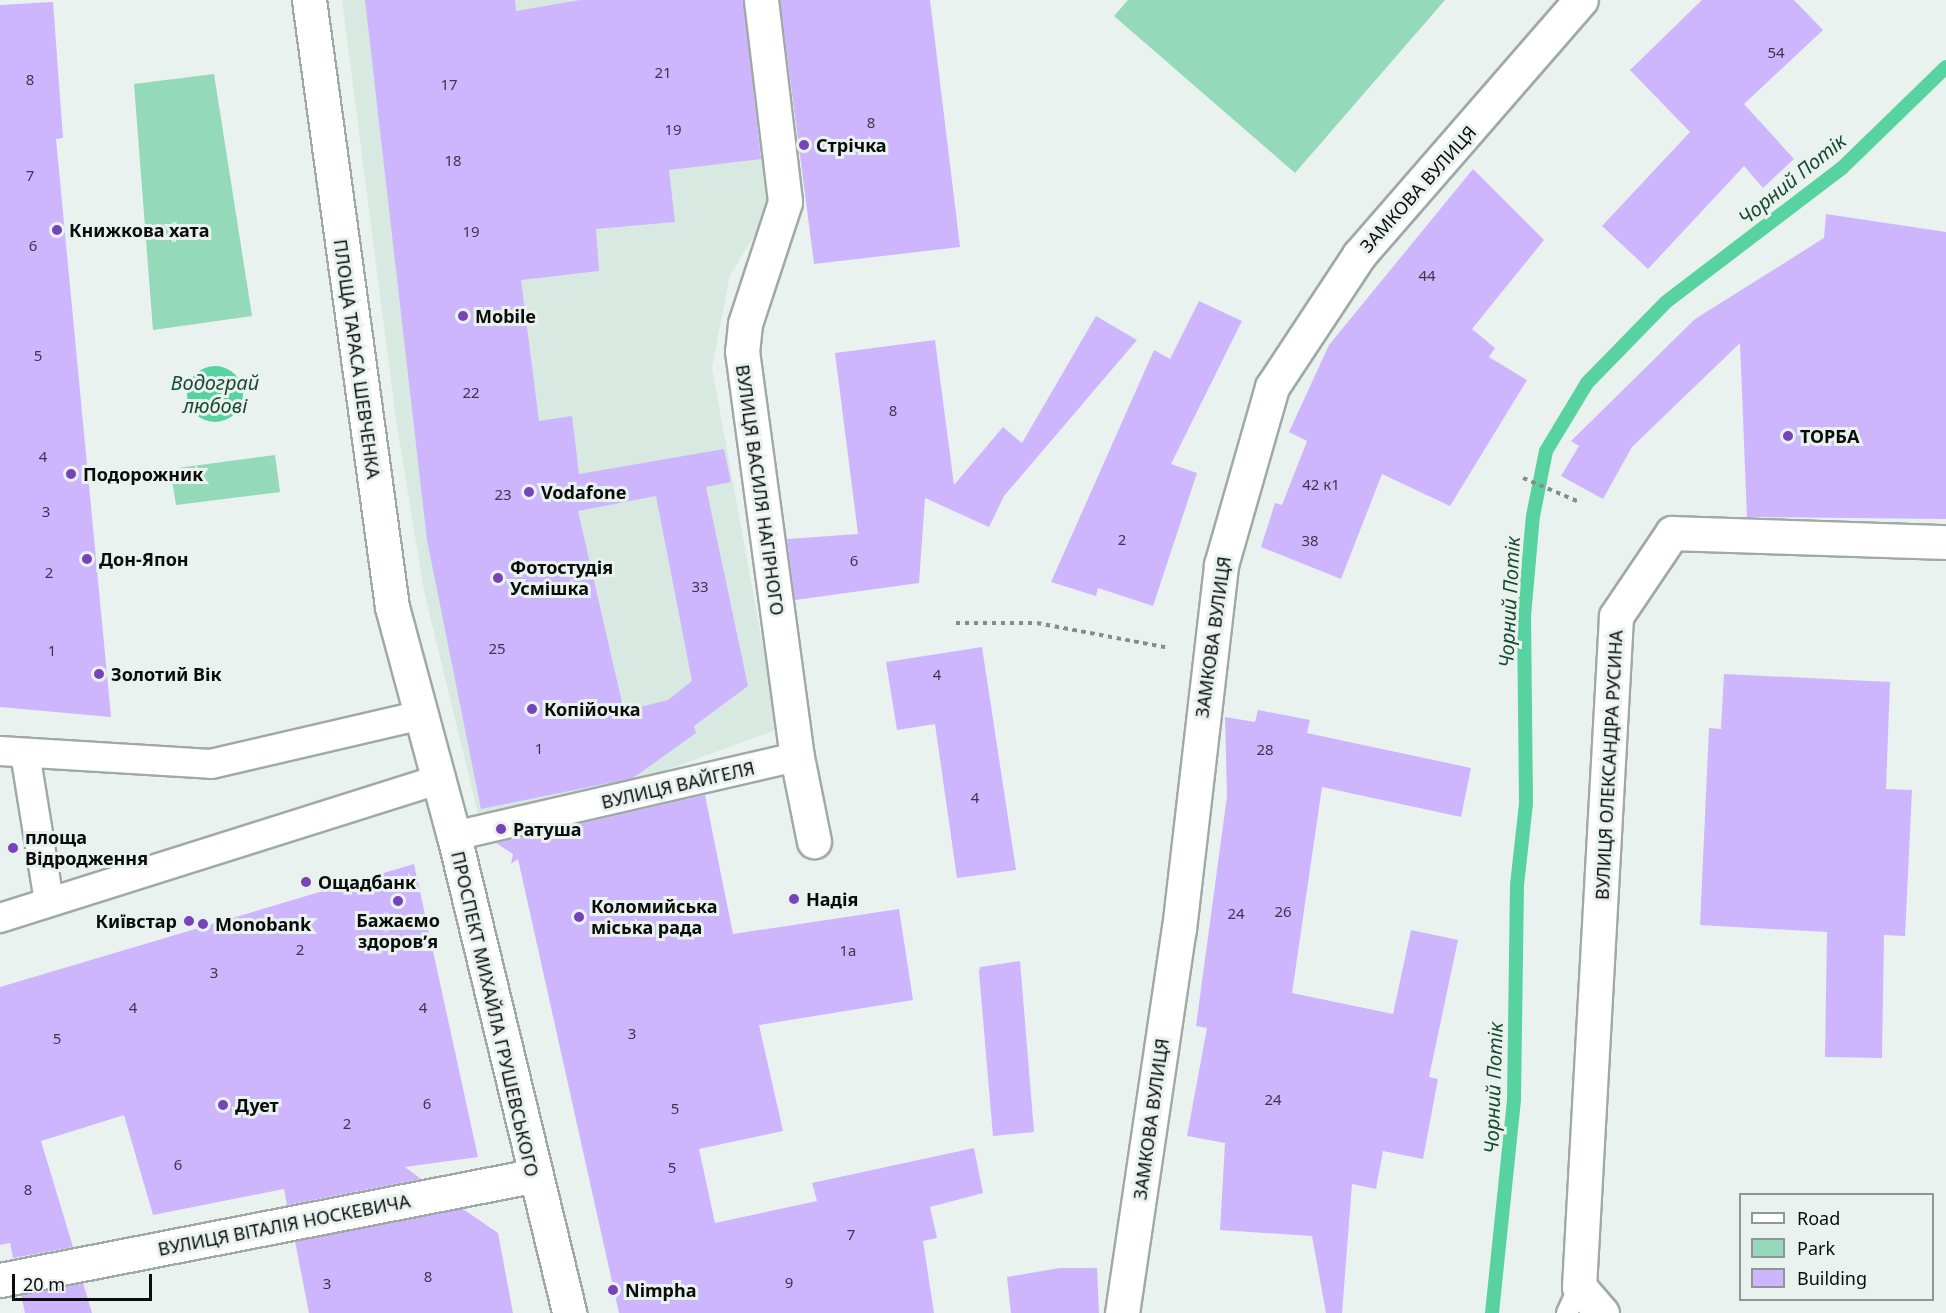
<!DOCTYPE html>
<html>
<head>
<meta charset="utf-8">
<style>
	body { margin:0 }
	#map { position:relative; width:1946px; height:1313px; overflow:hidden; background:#e9f2ee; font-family:"Noto Sans",sans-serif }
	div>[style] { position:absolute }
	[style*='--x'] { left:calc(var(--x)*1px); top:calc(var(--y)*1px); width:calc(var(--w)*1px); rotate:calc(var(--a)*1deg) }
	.built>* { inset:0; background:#d7e9e0 }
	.green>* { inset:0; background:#94d9ba }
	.water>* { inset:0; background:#59d2a2 }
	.round { border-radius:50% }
	.stream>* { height:14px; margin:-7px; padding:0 7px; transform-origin:7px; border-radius:7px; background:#59d2a2 }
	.building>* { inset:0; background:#ceb6fe }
	.path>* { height:4px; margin-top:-2px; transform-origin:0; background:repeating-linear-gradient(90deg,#858c89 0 4.5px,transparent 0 9px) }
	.roads { filter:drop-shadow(2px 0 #a0a9a5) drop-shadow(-2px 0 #a0a9a5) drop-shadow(0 2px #a0a9a5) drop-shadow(0 -2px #a0a9a5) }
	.service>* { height:20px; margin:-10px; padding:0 10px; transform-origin:10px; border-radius:10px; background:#fff }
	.pedestrian>* { height:28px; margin:-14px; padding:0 14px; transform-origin:14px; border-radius:14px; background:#fff }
	.minor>* { height:33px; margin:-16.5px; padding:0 16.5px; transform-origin:16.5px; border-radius:16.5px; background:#fff }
	.secondary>* { height:33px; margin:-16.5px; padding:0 16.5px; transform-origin:16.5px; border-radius:16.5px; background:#fff }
	.dots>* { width:16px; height:16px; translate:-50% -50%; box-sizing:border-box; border:3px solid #e9f2ee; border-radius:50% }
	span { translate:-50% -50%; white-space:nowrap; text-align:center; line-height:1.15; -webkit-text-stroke:6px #e9f2ee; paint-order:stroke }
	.number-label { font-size:15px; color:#3b3748 }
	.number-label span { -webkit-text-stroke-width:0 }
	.poi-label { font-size:18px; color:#0a0d0b; font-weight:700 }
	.left { translate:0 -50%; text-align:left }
	.right { translate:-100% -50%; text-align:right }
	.street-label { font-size:18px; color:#0a0d0b }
	.water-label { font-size:20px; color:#174a36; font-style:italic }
	.legend { position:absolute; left:1739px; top:1193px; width:195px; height:108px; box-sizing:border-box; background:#e9f2ee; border:2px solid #909693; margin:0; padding:8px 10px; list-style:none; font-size:18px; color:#0a0d0b }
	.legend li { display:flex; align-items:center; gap:12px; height:30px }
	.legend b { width:30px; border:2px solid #909693 }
	.scale { position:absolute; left:12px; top:1274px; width:140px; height:27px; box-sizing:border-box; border:3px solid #0a0d0b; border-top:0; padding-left:8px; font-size:18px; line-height:21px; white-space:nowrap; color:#0a0d0b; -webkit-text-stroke:4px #e9f2ee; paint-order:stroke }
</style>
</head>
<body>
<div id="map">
	<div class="built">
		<i style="clip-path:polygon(342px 0,757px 0,782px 191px,730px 275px,712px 368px,778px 729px,631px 783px,478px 814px,424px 591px,397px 427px)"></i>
	</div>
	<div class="green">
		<i style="clip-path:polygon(1128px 0,1445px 0,1295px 173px,1114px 16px)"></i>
		<i style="clip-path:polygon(214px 74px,252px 316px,153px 330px,134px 84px)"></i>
		<i style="clip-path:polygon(275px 455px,280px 492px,176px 505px,170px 469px)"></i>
	</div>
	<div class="water">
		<i class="round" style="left:187px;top:366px;width:56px;height:56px"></i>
	</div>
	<div class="stream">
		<i style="--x:1492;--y:1313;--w:215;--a:-84.1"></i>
		<i style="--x:1514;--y:1099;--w:214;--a:-89.2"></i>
		<i style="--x:1517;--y:885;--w:81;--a:-83.7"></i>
		<i style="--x:1526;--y:804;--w:188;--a:-90.6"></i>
		<i style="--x:1524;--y:616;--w:100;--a:-84.9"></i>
		<i style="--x:1533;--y:516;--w:66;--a:-78.7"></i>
		<i style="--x:1546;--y:451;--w:79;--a:-58.9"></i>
		<i style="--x:1587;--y:383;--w:113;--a:-45.7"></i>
		<i style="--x:1666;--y:302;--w:221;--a:-37.3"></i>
		<i style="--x:1842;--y:168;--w:145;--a:-44.2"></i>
	</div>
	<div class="building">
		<i style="clip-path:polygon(evenodd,365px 0,515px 0,516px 11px,580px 0,743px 0,761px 159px,669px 170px,675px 222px,596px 229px,599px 271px,521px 280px,539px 421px,572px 416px,579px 474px,724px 449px,731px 482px,706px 487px,748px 686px,694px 726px,696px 733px,633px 778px,481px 809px,427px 540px,365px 0,656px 496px,692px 681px,668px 700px,624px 711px,578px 511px,656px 496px)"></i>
		<i style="clip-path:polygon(780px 0,930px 0,960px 247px,814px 264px)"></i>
		<i style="clip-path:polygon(1702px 0,1794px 0,1823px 30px,1744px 104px,1794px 159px,1763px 188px,1744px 166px,1648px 269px,1602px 226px,1690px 132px,1630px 70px)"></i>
		<i style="clip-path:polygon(53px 2px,63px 138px,56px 139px,111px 717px,0 707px,0 5px)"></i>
		<i style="clip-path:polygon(1473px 169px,1544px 240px,1472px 329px,1495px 348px,1489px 357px,1527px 380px,1450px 506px,1382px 474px,1341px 579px,1261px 547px,1275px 503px,1282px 505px,1307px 441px,1289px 432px,1329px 345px)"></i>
		<i style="clip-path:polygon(1826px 214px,1946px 232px,1946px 519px,1747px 517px,1740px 343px,1632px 447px,1603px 499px,1561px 476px,1579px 446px,1571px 441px,1695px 319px,1824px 238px)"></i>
		<i style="clip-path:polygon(1199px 301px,1242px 321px,1171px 464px,1197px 473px,1153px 606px,1098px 588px,1096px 596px,1051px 582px,1154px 350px,1170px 359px)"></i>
		<i style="clip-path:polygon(1096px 316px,1137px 340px,1004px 496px,989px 527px,925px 498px,919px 583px,795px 600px,787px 539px,858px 534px,835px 353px,935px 340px,954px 485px,1003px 427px,1022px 443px)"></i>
		<i style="clip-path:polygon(982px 647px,1016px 870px,957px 878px,935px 724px,897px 730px,886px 662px)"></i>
		<i style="clip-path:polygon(1724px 674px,1890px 682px,1886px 789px,1912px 790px,1905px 936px,1884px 935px,1882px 1058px,1825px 1057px,1827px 932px,1700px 925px,1709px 728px,1721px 729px)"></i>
		<i style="clip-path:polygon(1258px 710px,1310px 720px,1307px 733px,1471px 768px,1461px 817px,1322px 787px,1292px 993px,1393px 1014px,1411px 930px,1458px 940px,1429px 1077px,1438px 1079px,1423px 1159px,1383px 1151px,1376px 1189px,1352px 1184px,1342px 1313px,1326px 1313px,1312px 1236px,1220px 1230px,1225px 1143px,1187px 1136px,1207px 1028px,1196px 1026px,1227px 796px,1225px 717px,1255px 722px)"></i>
		<i style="clip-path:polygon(705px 795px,733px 934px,899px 909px,913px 1000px,759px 1025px,783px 1131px,699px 1149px,715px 1223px,817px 1201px,812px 1183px,974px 1148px,983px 1193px,930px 1207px,937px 1238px,923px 1241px,934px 1313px,619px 1313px,518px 859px,511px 864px,513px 854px,496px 843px)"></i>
		<i style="clip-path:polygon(414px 864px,478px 1157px,405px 1167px,421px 1179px,287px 1205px,284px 1189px,153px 1215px,124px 1115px,41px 1141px,73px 1247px,13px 1258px,10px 1243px,0 1245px,0 987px)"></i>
		<i style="clip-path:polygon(1020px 961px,1034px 1132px,993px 1136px,979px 972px,980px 967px)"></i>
		<i style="clip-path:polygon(463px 1209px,498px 1233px,513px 1313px,309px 1313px,295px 1241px)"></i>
		<i style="clip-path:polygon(1060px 1268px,1097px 1268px,1099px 1313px,1011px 1313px,1007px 1277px)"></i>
		<i style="clip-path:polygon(83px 1283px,92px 1313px,25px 1313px,21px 1295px)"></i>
	</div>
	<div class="path">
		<i style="--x:1523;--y:478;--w:59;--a:23.1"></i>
		<i style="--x:956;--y:623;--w:81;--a:0"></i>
		<i style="--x:1037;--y:623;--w:134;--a:10.7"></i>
	</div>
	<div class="roads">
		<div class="service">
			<i style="--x:1567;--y:1313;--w:29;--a:-65"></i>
		</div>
		<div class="pedestrian">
			<i style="--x:0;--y:751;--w:211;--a:3.5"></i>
			<i style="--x:211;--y:764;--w:216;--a:-13.1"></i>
			<i style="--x:25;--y:753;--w:150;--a:80.8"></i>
			<i style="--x:454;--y:836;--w:352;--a:-13"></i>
			<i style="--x:0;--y:918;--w:460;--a:-17.5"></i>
		</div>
		<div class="minor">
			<i style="--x:761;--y:0;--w:203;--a:83.2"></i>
			<i style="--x:785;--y:202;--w:128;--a:108.2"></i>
			<i style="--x:745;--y:324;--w:27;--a:96"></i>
			<i style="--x:742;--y:351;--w:410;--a:82.3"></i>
			<i style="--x:797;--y:757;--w:86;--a:78.6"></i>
			<i style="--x:0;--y:1280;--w:542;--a:-11.06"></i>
			<i style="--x:1602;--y:1313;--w:35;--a:-131"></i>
			<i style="--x:1579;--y:1287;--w:672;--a:-86.84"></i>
			<i style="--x:1616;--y:616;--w:100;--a:-56"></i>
			<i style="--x:1672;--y:533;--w:274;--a:1.9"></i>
		</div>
		<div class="secondary">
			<i style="--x:309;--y:0;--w:613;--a:82.21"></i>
			<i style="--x:392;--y:607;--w:237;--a:74.9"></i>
			<i style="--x:454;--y:836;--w:491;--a:76.4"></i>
			<i style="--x:1122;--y:1313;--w:388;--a:-81.6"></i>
			<i style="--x:1179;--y:929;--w:366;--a:-83.4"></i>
			<i style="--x:1221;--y:565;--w:185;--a:-74"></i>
			<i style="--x:1272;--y:387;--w:158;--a:-56.6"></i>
			<i style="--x:1359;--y:255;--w:338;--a:-49"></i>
		</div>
	</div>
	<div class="dots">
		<i style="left:804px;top:145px;background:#7643ba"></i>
		<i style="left:57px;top:230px;background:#7643ba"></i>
		<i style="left:463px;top:316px;background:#7643ba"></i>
		<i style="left:1788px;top:436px;background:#7643ba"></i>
		<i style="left:71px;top:474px;background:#7643ba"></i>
		<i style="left:529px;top:492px;background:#7643ba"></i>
		<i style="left:87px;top:559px;background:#7643ba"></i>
		<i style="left:498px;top:578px;background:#7643ba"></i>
		<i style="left:99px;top:674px;background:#7643ba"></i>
		<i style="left:532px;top:709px;background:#7643ba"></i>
		<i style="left:501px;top:829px;background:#7643ba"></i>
		<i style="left:13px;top:848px;background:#7643ba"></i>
		<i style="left:306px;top:882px;background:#7643ba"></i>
		<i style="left:794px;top:899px;background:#7643ba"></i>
		<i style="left:398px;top:901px;background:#7643ba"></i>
		<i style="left:579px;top:917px;background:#7643ba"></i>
		<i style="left:189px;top:921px;background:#7643ba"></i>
		<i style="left:203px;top:924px;background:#7643ba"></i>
		<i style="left:223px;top:1105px;background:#7643ba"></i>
		<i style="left:613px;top:1290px;background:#7643ba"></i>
	</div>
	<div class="number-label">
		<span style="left:1776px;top:53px">54</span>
		<span style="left:663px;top:73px">21</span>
		<span style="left:30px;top:80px">8</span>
		<span style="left:449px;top:85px">17</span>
		<span style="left:871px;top:123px">8</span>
		<span style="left:673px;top:130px">19</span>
		<span style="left:453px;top:161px">18</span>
		<span style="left:30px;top:176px">7</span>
		<span style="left:471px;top:232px">19</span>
		<span style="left:33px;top:246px">6</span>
		<span style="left:1427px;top:276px">44</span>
		<span style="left:38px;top:356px">5</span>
		<span style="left:471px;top:393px">22</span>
		<span style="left:893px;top:411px">8</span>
		<span style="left:43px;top:457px">4</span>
		<span style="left:1321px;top:485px">42 к1</span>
		<span style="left:503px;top:495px">23</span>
		<span style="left:46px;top:512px">3</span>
		<span style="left:1122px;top:540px">2</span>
		<span style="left:1310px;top:541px">38</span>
		<span style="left:854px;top:561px">6</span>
		<span style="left:49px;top:573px">2</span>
		<span style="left:700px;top:587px">33</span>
		<span style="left:497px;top:649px">25</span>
		<span style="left:52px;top:651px">1</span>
		<span style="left:937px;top:675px">4</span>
		<span style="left:539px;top:749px">1</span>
		<span style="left:1265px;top:750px">28</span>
		<span style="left:975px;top:798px">4</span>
		<span style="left:1283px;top:912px">26</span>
		<span style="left:1236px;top:914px">24</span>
		<span style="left:300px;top:950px">2</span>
		<span style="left:848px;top:951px">1а</span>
		<span style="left:214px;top:973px">3</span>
		<span style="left:133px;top:1008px">4</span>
		<span style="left:423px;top:1008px">4</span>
		<span style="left:632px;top:1034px">3</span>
		<span style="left:57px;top:1039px">5</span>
		<span style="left:1273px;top:1100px">24</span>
		<span style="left:427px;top:1104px">6</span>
		<span style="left:675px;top:1109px">5</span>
		<span style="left:347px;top:1124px">2</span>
		<span style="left:178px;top:1165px">6</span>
		<span style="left:672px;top:1168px">5</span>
		<span style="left:28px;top:1190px">8</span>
		<span style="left:851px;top:1235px">7</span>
		<span style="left:428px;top:1277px">8</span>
		<span style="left:789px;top:1283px">9</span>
		<span style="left:327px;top:1284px">3</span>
	</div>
	<div class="poi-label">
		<span class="left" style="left:816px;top:145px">Стрічка</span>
		<span class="left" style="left:69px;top:230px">Книжкова хата</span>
		<span class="left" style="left:475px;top:316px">Mobile</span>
		<span class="left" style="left:1800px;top:436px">ТОРБА</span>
		<span class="left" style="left:83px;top:474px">Подорожник</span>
		<span class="left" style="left:541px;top:492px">Vodafone</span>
		<span class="left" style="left:99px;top:559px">Дон-Япон</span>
		<span class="left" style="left:510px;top:578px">Фотостудія<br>Усмішка</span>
		<span class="left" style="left:111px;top:674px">Золотий Вік</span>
		<span class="left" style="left:544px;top:709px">Копійочка</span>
		<span class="left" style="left:513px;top:829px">Ратуша</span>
		<span class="left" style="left:25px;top:848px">площа<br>Відродження</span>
		<span class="left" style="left:318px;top:882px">Ощадбанк</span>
		<span class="left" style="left:806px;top:899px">Надія</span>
		<span class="left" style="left:591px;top:917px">Коломийська<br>міська рада</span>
		<span class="right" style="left:177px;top:921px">Київстар</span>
		<span style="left:398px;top:931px">Бажаємо<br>здоровʼя</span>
		<span class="left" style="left:215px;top:924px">Monobank</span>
		<span class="left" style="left:235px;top:1105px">Дует</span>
		<span class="left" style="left:625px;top:1290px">Nimpha</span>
	</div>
	<div class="street-label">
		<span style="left:1418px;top:189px;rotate:-48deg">ЗАМКОВА ВУЛИЦЯ</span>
		<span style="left:357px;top:359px;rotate:82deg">ПЛОЩА ТАРАСА ШЕВЧЕНКА</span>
		<span style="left:760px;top:490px;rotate:82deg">ВУЛИЦЯ ВАСИЛЯ НАГІРНОГО</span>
		<span style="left:1213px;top:637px;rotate:-82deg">ЗАМКОВА ВУЛИЦЯ</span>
		<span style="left:1609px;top:765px;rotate:-87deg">ВУЛИЦЯ ОЛЕКСАНДРА РУСИНА</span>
		<span style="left:678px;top:785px;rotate:-13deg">ВУЛИЦЯ ВАЙГЕЛЯ</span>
		<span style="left:495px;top:1014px;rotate:77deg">ПРОСПЕКТ МИХАЙЛА ГРУШЕВСЬКОГО</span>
		<span style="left:1151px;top:1119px;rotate:-82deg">ЗАМКОВА ВУЛИЦЯ</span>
		<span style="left:284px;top:1225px;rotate:-11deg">ВУЛИЦЯ ВІТАЛІЯ НОСКЕВИЧА</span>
	</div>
	<div class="water-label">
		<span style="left:1792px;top:179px;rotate:-39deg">Чорний Потік</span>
		<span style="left:215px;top:394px">Водограй<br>любові</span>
		<span style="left:1509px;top:602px;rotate:-87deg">Чорний Потік</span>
		<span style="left:1493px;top:1088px;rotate:-88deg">Чорний Потік</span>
	</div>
	<ul class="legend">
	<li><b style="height:8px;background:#fff"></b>Road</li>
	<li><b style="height:16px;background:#94d9ba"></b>Park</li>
	<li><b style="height:16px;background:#ceb6fe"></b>Building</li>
	</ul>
	<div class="scale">20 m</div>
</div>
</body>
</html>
